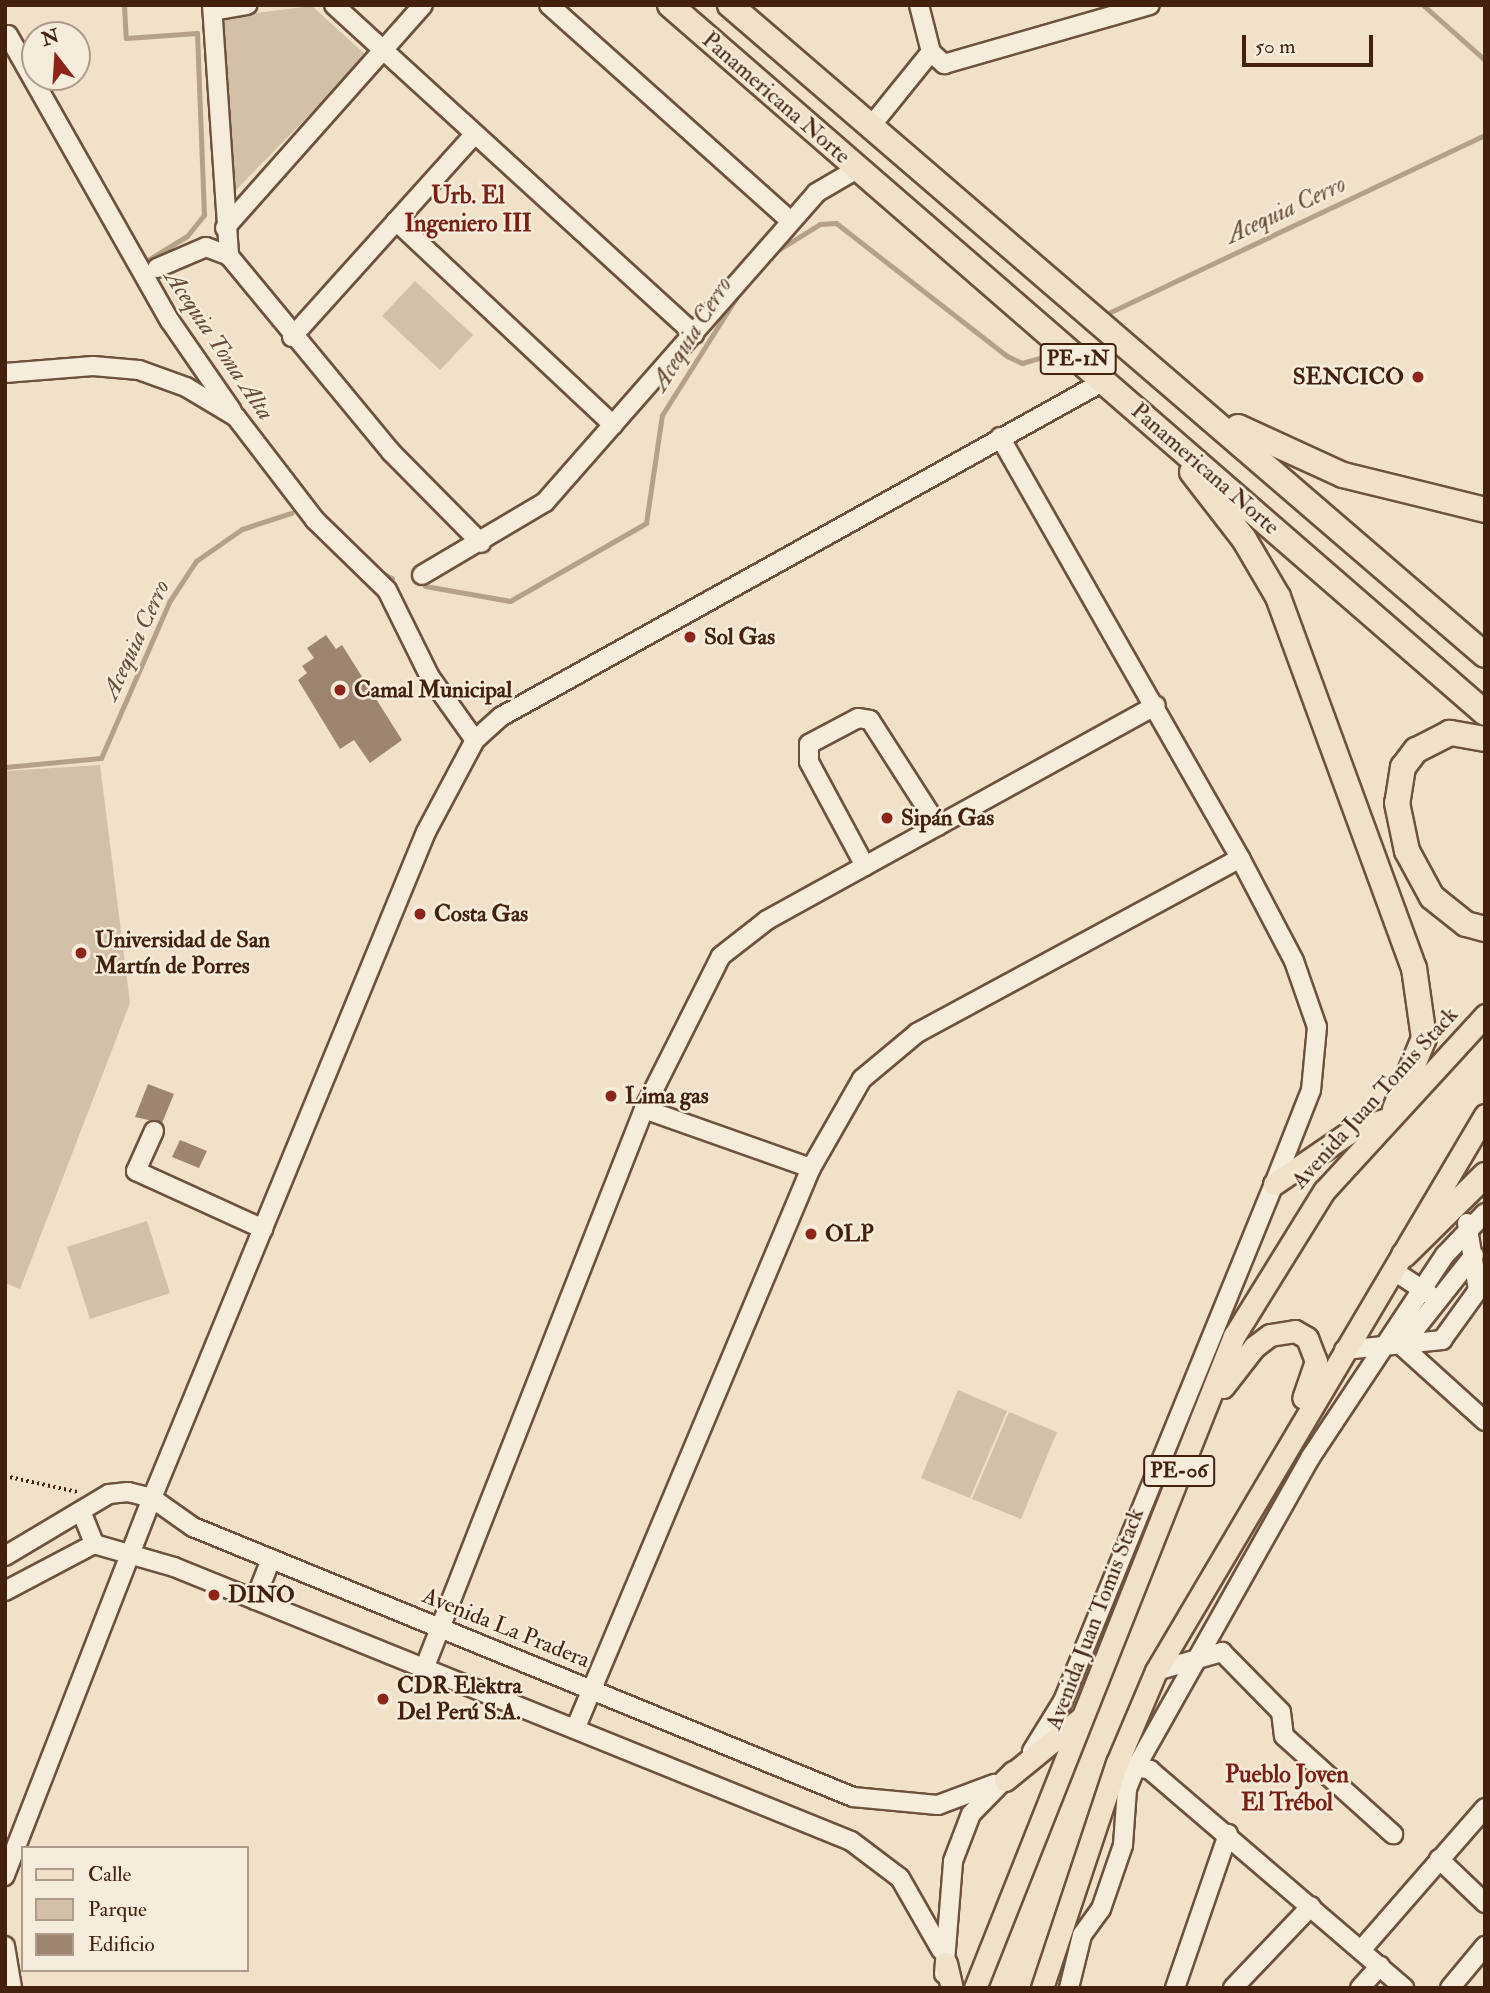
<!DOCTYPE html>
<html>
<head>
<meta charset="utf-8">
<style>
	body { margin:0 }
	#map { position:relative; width:1490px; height:1993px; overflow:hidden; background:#f0e1c8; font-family:"IM FELL Double Pica",serif }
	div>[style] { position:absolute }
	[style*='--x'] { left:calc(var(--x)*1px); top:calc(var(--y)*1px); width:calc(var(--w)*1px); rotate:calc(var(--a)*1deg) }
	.green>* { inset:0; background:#d3c0a8 }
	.stream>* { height:5px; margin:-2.5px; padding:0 2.5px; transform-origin:2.5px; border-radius:2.5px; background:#b5a089 }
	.building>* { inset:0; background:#9d856f }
	.path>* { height:3.5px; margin-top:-1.75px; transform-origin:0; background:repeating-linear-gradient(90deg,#43210e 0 2px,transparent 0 5.5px) }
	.roads { filter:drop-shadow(2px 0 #6e513c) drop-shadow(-2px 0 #6e513c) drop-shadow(0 2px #6e513c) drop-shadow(0 -2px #6e513c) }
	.minor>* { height:18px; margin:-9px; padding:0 9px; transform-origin:9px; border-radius:9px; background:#f5ecdb }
	.major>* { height:21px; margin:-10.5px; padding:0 10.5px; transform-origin:10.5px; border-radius:10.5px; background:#f0e1c8 }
	.highway>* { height:24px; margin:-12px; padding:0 12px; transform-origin:12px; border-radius:12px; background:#f0e1c8 }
	.dots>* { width:19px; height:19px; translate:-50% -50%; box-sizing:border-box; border:4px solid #f5ecdb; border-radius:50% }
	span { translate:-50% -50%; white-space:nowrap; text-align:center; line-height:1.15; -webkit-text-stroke:5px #f5ecdb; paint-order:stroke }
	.shield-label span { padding:2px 5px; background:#f5ecdb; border:2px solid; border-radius:5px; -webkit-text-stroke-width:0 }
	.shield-label { font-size:21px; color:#43210e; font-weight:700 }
	.street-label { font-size:23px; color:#43210e }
	.poi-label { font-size:23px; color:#43210e; font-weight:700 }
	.right { translate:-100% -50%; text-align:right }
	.left { translate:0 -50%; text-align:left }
	.neighbourhood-label { font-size:24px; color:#7a1f14; font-weight:700 }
	.water-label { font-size:24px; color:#6b4d39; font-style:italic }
	.frame { position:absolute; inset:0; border:7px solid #43210e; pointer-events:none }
	.legend { position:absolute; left:21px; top:1846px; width:228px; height:126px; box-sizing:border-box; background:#f5ecdb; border:2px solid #ae9b89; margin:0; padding:9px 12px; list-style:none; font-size:21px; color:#43210e }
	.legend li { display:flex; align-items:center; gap:14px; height:35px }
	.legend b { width:35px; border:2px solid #ae9b89 }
	.north { position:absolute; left:21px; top:21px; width:70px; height:70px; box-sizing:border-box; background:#f5ecdb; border:2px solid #ae9b89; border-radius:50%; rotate:343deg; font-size:19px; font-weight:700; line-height:28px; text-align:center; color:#43210e }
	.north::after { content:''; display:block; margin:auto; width:24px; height:32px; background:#8f2418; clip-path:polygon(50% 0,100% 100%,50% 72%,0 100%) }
	.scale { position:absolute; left:1242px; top:35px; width:131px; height:32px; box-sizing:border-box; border:4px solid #43210e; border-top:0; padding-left:9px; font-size:21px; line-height:24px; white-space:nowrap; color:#43210e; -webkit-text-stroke:5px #f5ecdb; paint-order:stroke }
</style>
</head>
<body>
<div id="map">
	<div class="green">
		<i style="clip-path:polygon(312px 6px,367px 56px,234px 192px,223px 17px)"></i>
		<i style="clip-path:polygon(415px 281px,473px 335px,440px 370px,382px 316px)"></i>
		<i style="clip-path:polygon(100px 765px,130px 1003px,20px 1289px,5px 1283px,5px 771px)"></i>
		<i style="clip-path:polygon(147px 1221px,170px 1293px,90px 1319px,67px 1247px)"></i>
		<i style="clip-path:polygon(958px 1390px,1007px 1411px,970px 1498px,921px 1478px)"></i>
		<i style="clip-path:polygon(1009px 1412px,1057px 1432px,1021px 1519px,972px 1499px)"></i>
	</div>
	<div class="stream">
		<i style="--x:124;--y:5;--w:33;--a:87"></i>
		<i style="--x:126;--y:38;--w:71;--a:-4"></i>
		<i style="--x:197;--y:33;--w:182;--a:87.8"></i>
		<i style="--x:204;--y:215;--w:27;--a:129"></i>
		<i style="--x:187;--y:236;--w:52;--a:148.5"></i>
		<i style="--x:1423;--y:5;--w:83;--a:41.6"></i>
		<i style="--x:770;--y:255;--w:59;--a:-31.8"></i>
		<i style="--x:820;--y:224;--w:16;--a:-4"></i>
		<i style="--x:836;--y:223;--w:217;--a:37.9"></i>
		<i style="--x:1007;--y:356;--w:17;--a:25"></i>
		<i style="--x:1022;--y:363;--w:22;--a:-16"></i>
		<i style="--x:1102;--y:316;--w:424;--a:-25.3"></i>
		<i style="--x:376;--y:570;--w:18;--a:27"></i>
		<i style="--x:425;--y:586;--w:86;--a:10"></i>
		<i style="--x:510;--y:601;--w:157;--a:-29.8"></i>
		<i style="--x:646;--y:523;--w:109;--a:-81.6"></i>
		<i style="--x:662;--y:415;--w:142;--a:-57.7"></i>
		<i style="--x:5;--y:767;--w:96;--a:-5.4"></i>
		<i style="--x:101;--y:758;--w:170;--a:-66.4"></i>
		<i style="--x:169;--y:602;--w:49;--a:-56.6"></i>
		<i style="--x:196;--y:561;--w:56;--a:-34.8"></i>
		<i style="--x:242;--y:529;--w:52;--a:-18.1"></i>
	</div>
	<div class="building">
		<i style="clip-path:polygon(326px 635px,336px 649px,342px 645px,402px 740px,370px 763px,354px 740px,340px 749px,298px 680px,307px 673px,302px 666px,314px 658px,307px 648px)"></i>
		<i style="clip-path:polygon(148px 1084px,174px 1094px,162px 1123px,135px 1117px)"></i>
		<i style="clip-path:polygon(180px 1140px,207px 1151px,199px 1168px,172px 1157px)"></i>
	</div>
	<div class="path">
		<i style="--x:5;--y:1476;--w:75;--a:12.4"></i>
	</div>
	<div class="roads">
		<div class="minor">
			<i style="--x:212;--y:5;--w:252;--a:86.1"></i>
			<i style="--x:229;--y:256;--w:254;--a:50.4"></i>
			<i style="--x:391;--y:452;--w:128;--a:45.3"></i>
			<i style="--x:334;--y:5;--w:488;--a:42.4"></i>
			<i style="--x:549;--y:5;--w:324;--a:41.8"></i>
			<i style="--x:919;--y:5;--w:49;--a:75.7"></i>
			<i style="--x:931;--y:52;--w:18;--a:43"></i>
			<i style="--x:944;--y:64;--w:214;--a:-16"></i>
			<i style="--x:213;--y:11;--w:35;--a:-10"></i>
			<i style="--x:8;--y:35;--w:329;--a:60.5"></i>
			<i style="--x:170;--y:321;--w:109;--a:55.4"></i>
			<i style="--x:871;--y:126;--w:95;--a:-51"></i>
			<i style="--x:396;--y:221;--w:298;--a:43.2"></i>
			<i style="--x:225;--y:228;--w:298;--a:-48.4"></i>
			<i style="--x:157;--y:268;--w:53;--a:-23.2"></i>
			<i style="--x:206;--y:247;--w:25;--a:21"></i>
			<i style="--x:292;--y:337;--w:273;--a:-48"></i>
			<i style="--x:5;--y:373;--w:88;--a:-4.5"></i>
			<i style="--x:93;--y:366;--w:46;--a:5"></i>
			<i style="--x:139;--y:370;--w:50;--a:19.9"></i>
			<i style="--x:186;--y:387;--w:58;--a:31"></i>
			<i style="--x:236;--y:417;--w:130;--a:52.5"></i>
			<i style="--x:315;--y:520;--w:100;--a:44.2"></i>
			<i style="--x:387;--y:590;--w:97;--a:63.7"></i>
			<i style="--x:430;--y:677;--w:77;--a:54.5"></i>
			<i style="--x:475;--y:740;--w:104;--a:118"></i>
			<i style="--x:426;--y:832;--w:720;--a:112.36"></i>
			<i style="--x:152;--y:1498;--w:406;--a:111.3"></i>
			<i style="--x:1000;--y:437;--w:485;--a:60.3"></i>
			<i style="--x:1240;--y:858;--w:116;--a:62.3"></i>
			<i style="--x:1294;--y:961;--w:70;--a:70.8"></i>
			<i style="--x:1317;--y:1027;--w:63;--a:95.4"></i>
			<i style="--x:1311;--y:1090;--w:101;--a:111.5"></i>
			<i style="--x:1274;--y:1184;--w:558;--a:112.2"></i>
			<i style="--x:1063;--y:1701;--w:59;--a:121.8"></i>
			<i style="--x:422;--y:575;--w:143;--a:-30.7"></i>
			<i style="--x:545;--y:502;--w:411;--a:-48.7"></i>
			<i style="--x:816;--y:193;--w:48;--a:-30.3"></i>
			<i style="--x:475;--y:740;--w:36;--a:-42"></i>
			<i style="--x:502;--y:716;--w:689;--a:-29.09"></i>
			<i style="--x:865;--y:866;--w:118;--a:-118.3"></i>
			<i style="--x:809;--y:762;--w:18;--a:-90"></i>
			<i style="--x:809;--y:744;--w:55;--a:-28"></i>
			<i style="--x:858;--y:718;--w:12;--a:9"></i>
			<i style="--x:870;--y:720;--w:126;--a:57.3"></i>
			<i style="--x:644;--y:1109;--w:177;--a:19.5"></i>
			<i style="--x:154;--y:1131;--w:44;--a:114.2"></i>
			<i style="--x:136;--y:1171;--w:140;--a:24.5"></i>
			<i style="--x:1474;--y:1255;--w:116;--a:128.4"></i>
			<i style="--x:1402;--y:1346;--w:112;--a:42.1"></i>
			<i style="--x:1394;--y:1271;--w:42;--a:33.3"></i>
			<i style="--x:1344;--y:1350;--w:99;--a:-5.8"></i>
			<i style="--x:1442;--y:1340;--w:62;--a:-54.2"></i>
			<i style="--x:1478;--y:1290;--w:68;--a:-99.3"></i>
			<i style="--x:81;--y:1511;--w:35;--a:68"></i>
			<i style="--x:5;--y:1556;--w:121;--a:-30.8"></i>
			<i style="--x:109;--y:1494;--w:19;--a:-6"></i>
			<i style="--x:128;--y:1492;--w:25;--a:14"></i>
			<i style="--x:152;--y:1498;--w:50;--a:35.3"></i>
			<i style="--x:193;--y:1527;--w:713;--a:22.25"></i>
			<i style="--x:853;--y:1797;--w:85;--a:5.4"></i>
			<i style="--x:938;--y:1805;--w:60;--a:-20.6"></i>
			<i style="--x:5;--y:1591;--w:101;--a:-27.8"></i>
			<i style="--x:94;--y:1544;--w:83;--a:16"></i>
			<i style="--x:174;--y:1567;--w:730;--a:22.03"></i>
			<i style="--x:851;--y:1841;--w:61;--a:37.1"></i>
			<i style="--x:900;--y:1878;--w:83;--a:60.3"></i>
			<i style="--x:255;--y:1600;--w:44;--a:-68.7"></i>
			<i style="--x:424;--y:1669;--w:602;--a:-68.55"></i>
			<i style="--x:644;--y:1109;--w:171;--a:-63.3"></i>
			<i style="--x:721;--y:956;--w:58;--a:-38"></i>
			<i style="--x:767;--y:920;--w:444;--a:-28.9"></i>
			<i style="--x:1156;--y:1671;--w:69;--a:-16.1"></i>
			<i style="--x:1222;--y:1652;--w:84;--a:45.5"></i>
			<i style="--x:1281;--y:1712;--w:24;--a:83"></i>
			<i style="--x:1284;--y:1736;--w:147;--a:42"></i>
			<i style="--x:576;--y:1727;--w:606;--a:-67.2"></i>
			<i style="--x:811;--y:1168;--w:103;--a:-60.2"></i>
			<i style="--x:862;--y:1079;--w:72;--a:-39.9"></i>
			<i style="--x:917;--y:1033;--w:367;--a:-28.4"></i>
			<i style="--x:1127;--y:1765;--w:24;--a:12"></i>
			<i style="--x:1150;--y:1770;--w:335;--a:40.6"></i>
			<i style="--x:1439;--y:1859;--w:64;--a:43.7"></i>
			<i style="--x:5;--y:1946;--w:43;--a:80.5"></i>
			<i style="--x:1362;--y:1949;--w:187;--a:-48.9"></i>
			<i style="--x:944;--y:1974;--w:113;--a:-85.4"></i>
			<i style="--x:953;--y:1861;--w:50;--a:-69"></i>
			<i style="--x:971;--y:1814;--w:60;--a:-45.7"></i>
			<i style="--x:1069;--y:1988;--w:55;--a:-76.2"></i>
			<i style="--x:1082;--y:1935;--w:32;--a:-54"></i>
			<i style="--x:1101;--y:1909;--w:68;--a:-71"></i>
			<i style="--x:1123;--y:1845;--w:56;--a:-85.9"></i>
			<i style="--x:1127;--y:1789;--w:24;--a:-68"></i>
			<i style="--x:1136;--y:1767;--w:355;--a:-60.6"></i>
			<i style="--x:1310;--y:1458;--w:244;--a:-56.4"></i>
			<i style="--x:1445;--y:1255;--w:58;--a:-46.4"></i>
			<i style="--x:1175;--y:1988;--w:163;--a:-71"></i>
			<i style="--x:1233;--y:1988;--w:113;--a:-46.4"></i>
			<i style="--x:1360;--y:1988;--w:30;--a:-48"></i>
			<i style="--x:1450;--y:1988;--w:55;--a:-50.2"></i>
		</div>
		<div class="major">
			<i style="--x:1274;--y:1184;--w:96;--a:-34.4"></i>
			<i style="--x:1353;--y:1130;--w:33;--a:-18"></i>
			<i style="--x:1223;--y:1387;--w:51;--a:-52.2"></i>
			<i style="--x:1254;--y:1347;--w:20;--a:-37"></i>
			<i style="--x:1270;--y:1335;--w:25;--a:-9"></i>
			<i style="--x:1295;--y:1331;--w:14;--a:30"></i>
			<i style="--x:1307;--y:1338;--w:25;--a:69"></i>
			<i style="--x:1316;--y:1361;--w:39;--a:109"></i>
			<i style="--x:1005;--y:1780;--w:98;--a:-39.2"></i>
			<i style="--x:946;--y:1963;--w:26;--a:77"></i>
			<i style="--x:975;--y:1988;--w:702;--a:-68.34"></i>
			<i style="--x:1234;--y:1336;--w:171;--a:-58.2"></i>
			<i style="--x:1324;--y:1191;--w:239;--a:-47.5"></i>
			<i style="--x:1042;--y:1988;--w:237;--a:-71.6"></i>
			<i style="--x:1117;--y:1763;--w:100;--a:-67"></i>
			<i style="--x:1156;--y:1671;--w:646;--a:-59.39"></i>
		</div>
		<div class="highway">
			<i style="--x:670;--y:5;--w:1080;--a:40.98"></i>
			<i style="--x:730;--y:5;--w:996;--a:40.73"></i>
			<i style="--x:1238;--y:427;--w:115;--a:24.6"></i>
			<i style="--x:1343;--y:475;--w:146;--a:13.8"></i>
			<i style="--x:1192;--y:472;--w:85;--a:52.2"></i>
			<i style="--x:1244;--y:539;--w:67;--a:59.6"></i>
			<i style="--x:1278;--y:597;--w:395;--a:69.9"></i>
			<i style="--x:1414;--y:968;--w:71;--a:81.9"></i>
			<i style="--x:1424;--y:1038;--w:77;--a:112.2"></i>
			<i style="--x:1485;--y:739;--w:36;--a:-170"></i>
			<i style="--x:1450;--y:733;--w:38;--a:153"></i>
			<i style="--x:1416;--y:750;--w:21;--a:127"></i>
			<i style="--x:1403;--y:767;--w:36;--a:99"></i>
			<i style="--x:1397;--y:803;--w:49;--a:78.2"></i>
			<i style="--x:1407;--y:851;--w:52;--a:61.5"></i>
			<i style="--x:1432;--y:897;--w:43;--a:38.5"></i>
			<i style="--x:1466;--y:924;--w:20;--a:15"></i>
			<i style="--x:1404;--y:1255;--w:114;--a:-44.6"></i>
		</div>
	</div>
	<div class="dots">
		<i style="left:1418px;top:377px;background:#8f2418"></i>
		<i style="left:690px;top:637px;background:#8f2418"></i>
		<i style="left:340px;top:690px;background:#8f2418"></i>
		<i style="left:887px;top:818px;background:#8f2418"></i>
		<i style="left:420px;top:914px;background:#8f2418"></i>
		<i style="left:81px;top:953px;background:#8f2418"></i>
		<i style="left:611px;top:1096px;background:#8f2418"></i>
		<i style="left:811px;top:1234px;background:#8f2418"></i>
		<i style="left:214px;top:1595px;background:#8f2418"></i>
		<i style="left:383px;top:1699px;background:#8f2418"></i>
	</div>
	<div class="shield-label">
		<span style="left:1078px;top:359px">PE-1N</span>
		<span style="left:1179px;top:1471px">PE-06</span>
	</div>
	<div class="street-label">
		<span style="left:776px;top:98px;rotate:41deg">Panamericana Norte</span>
		<span style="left:1205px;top:469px;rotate:41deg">Panamericana Norte</span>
		<span style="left:1375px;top:1098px;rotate:-48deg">Avenida Juan Tomis Stack</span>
		<span style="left:1095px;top:1619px;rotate:-69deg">Avenida Juan Tomis Stack</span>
		<span style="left:506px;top:1628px;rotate:22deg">Avenida La Pradera</span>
	</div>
	<div class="poi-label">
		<span class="right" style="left:1404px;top:377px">SENCICO</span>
		<span class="left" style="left:704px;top:637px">Sol Gas</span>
		<span class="left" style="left:354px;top:690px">Camal Municipal</span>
		<span class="left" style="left:901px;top:818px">Sipán Gas</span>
		<span class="left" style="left:434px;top:914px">Costa Gas</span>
		<span class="left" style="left:95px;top:953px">Universidad de San<br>Martín de Porres</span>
		<span class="left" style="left:625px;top:1096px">Lima gas</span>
		<span class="left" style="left:825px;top:1234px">OLP</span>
		<span class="left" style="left:228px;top:1595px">DINO</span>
		<span class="left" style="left:397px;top:1699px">CDR Elektra<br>Del Perú S.A.</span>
	</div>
	<div class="neighbourhood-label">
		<span style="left:468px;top:210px">Urb. El<br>Ingeniero III</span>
		<span style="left:1287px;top:1789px">Pueblo Joven<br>El Trébol</span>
	</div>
	<div class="water-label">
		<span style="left:1286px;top:210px;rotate:-25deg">Acequia Cerro</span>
		<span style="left:692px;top:334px;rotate:-58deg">Acequia Cerro</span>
		<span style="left:219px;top:345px;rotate:56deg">Acequia Toma Alta</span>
		<span style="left:136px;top:640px;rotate:-65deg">Acequia Cerro</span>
	</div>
	<div class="frame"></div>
	<ul class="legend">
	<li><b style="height:9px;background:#f0e1c8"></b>Calle</li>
	<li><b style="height:19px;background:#d3c0a8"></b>Parque</li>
	<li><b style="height:19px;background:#9d856f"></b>Edificio</li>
	</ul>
	<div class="north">N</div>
	<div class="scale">50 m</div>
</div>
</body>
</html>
